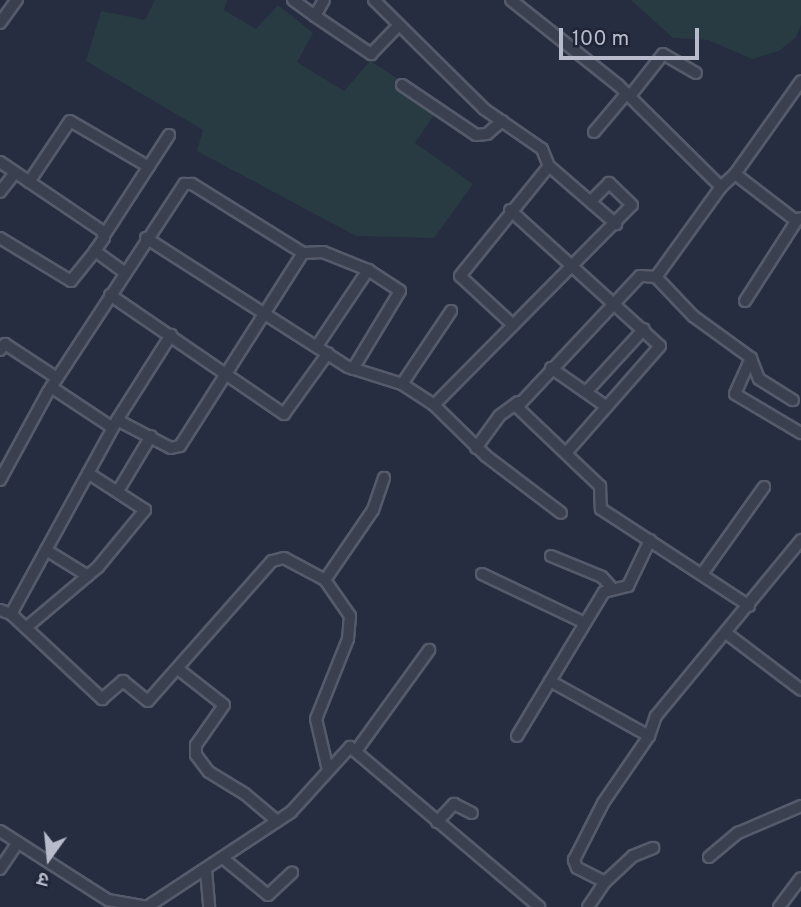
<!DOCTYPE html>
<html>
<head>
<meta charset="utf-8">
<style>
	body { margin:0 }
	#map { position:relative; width:801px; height:907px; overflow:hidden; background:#262d41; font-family:Overpass,"Noto Sans Devanagari",sans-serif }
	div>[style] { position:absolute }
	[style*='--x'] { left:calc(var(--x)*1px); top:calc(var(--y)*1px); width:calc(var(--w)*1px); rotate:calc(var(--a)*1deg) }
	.green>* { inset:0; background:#283a42 }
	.roads { filter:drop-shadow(2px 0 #555b6b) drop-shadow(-2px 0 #555b6b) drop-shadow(0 2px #555b6b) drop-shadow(0 -2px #555b6b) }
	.minor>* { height:10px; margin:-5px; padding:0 5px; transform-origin:5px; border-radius:5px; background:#3b4051 }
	span { translate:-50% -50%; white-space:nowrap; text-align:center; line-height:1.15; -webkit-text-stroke:5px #1f2536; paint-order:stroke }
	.north { position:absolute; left:14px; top:823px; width:70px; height:70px; -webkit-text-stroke:5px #1f2536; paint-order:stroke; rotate:195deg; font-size:19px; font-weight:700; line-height:28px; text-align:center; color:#b7bbcb }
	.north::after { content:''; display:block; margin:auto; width:24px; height:32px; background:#b7bbcb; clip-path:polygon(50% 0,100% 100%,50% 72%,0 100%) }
	.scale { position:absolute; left:559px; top:28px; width:140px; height:32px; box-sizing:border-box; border:4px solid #b7bbcb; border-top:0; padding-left:9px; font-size:21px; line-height:24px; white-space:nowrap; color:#b7bbcb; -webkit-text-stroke:5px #1f2536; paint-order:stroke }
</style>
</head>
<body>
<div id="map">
	<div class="green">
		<i style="clip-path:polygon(155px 0,227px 0,224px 10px,256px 29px,278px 5px,313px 33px,297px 62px,344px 91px,370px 61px,440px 106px,415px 143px,473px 184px,434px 238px,356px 236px,197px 151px,203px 130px,86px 61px,101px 11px,145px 20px)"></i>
		<i style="clip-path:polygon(631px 0,801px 0,801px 25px,796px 37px,779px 51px,752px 59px,708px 40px,673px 38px)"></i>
	</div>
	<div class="roads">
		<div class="minor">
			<i style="--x:293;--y:0;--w:27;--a:36"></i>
			<i style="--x:315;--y:16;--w:18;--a:-61"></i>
			<i style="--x:374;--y:0;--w:155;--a:44.7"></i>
			<i style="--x:484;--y:109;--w:70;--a:34.6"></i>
			<i style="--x:542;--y:149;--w:18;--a:68"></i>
			<i style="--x:549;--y:166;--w:89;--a:40.9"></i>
			<i style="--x:511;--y:0;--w:137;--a:38.5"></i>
			<i style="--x:618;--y:85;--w:145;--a:44.7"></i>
			<i style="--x:721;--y:187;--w:19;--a:-43"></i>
			<i style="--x:735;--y:174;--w:76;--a:37.5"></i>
			<i style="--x:795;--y:220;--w:6;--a:-18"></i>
			<i style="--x:315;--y:16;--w:68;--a:34.2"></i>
			<i style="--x:371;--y:54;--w:40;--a:-46"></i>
			<i style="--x:0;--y:23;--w:29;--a:-54"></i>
			<i style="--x:402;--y:85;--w:89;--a:34"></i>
			<i style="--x:476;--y:135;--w:11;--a:-5"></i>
			<i style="--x:487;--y:134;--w:20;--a:-41"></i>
			<i style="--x:630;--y:96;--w:53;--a:-51.8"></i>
			<i style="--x:663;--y:54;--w:38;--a:30"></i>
			<i style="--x:594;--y:132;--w:51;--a:-49.8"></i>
			<i style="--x:0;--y:162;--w:123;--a:34.1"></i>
			<i style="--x:102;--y:231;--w:7;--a:74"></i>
			<i style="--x:104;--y:238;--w:16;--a:125"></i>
			<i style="--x:95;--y:251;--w:36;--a:36"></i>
			<i style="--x:735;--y:174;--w:114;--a:-54.6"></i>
			<i style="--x:29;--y:182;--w:73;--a:-56.1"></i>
			<i style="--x:70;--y:121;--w:91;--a:30.2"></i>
			<i style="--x:721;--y:187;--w:111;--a:125.8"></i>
			<i style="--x:656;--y:277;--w:54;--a:46.5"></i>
			<i style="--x:693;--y:316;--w:72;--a:35.9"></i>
			<i style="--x:751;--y:358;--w:39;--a:114"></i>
			<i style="--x:735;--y:394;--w:77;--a:30.6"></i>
			<i style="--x:0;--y:192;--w:24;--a:-52"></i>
			<i style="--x:510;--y:210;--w:202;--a:42.2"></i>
			<i style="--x:660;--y:346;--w:142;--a:131.3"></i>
			<i style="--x:105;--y:234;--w:118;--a:-57.1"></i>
			<i style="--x:0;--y:238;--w:83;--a:31.2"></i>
			<i style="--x:71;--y:281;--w:38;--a:-51"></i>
			<i style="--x:146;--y:238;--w:240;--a:32.6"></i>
			<i style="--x:348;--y:367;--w:57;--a:17.5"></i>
			<i style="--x:402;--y:384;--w:38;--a:33"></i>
			<i style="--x:434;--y:405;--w:281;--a:-45.3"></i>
			<i style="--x:632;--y:205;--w:32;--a:-136"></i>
			<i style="--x:609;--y:183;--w:25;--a:135"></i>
			<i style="--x:303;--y:253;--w:20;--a:-3"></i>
			<i style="--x:323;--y:252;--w:48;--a:21.8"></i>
			<i style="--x:368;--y:270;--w:38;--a:33"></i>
			<i style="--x:400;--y:291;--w:91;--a:121.1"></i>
			<i style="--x:656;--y:277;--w:16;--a:-176"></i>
			<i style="--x:640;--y:276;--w:180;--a:133.2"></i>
			<i style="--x:517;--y:407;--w:115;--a:43.6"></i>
			<i style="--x:600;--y:486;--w:23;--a:88"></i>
			<i style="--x:601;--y:509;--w:177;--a:33.2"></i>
			<i style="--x:110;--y:295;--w:211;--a:34.4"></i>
			<i style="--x:284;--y:414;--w:75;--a:-54.2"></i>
			<i style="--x:745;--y:301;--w:96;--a:-57.3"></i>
			<i style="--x:513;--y:325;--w:72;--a:-137.2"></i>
			<i style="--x:460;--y:276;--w:141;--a:-51"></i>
			<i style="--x:317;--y:346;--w:92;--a:-56.1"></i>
			<i style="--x:0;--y:350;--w:8;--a:-50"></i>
			<i style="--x:5;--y:344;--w:62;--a:33.2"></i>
			<i style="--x:752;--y:361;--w:19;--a:69"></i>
			<i style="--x:759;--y:379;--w:40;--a:32"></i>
			<i style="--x:551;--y:368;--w:65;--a:34.9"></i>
			<i style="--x:402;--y:384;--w:88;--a:-56.1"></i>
			<i style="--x:51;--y:387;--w:74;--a:33.5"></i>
			<i style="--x:587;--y:391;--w:84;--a:-47.4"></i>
			<i style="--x:434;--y:405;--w:73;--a:44.4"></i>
			<i style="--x:486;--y:456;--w:94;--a:37.2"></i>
			<i style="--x:117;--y:420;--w:101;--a:-57.6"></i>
			<i style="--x:476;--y:448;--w:39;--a:-54"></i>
			<i style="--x:499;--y:416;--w:24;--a:-36"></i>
			<i style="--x:0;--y:480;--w:100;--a:-61.4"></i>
			<i style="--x:48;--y:392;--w:249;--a:-56.8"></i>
			<i style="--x:184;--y:184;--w:8;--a:0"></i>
			<i style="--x:192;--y:184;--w:131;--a:31.9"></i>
			<i style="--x:118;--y:491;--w:64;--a:-59"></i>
			<i style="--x:46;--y:550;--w:49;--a:31.8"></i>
			<i style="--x:551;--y:556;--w:55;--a:22.4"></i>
			<i style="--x:602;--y:577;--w:13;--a:48"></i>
			<i style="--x:482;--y:574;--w:114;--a:25.4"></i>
			<i style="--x:702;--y:574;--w:107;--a:-54.5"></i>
			<i style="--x:325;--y:580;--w:85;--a:-55.6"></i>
			<i style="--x:373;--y:510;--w:34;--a:-71"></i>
			<i style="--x:0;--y:610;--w:12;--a:20"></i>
			<i style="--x:11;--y:614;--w:221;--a:-61.3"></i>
			<i style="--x:117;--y:420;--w:61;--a:27.4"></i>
			<i style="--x:171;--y:448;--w:9;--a:-13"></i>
			<i style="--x:180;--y:446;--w:229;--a:-57.5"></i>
			<i style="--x:11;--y:614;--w:125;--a:43"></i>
			<i style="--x:102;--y:699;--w:28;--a:-41"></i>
			<i style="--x:123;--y:681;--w:32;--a:39"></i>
			<i style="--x:148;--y:701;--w:187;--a:-48.5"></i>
			<i style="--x:272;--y:561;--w:12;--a:-14"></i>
			<i style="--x:284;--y:558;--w:47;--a:28.2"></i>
			<i style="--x:325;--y:580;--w:44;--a:55.2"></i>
			<i style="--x:350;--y:616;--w:23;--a:95"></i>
			<i style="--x:348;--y:639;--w:86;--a:111.8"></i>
			<i style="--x:316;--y:719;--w:52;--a:76.8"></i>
			<i style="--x:28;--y:626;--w:92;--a:-40.1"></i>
			<i style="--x:98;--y:567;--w:74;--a:-50.5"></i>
			<i style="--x:145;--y:510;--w:68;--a:-147"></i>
			<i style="--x:726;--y:633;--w:94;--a:37.2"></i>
			<i style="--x:178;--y:669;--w:58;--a:38"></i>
			<i style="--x:224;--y:705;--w:49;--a:125"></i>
			<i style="--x:196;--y:745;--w:10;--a:90"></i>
			<i style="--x:196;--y:755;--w:21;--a:53"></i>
			<i style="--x:209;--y:772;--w:42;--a:31.4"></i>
			<i style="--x:245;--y:794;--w:42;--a:40.2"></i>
			<i style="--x:550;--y:681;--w:113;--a:29.1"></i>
			<i style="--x:517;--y:736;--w:168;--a:-58.9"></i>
			<i style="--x:604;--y:592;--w:25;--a:-14"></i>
			<i style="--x:628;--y:586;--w:51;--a:-64.4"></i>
			<i style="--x:356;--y:751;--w:125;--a:-54.1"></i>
			<i style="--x:437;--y:822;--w:25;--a:-47"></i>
			<i style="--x:454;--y:804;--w:20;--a:27"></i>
			<i style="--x:0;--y:831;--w:128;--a:32.6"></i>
			<i style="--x:108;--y:900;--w:40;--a:10"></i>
			<i style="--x:147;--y:907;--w:173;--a:-33.4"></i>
			<i style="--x:291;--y:812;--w:88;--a:-47.8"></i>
			<i style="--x:350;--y:747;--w:248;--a:40.2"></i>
			<i style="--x:709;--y:857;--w:38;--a:-40"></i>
			<i style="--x:738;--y:833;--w:69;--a:-23.2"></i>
			<i style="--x:224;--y:859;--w:57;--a:39.3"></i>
			<i style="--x:268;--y:895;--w:33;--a:-43"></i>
			<i style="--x:0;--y:869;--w:30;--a:-56"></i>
			<i style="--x:206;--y:870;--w:37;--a:85"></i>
			<i style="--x:605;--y:882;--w:38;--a:-43"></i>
			<i style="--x:633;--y:856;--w:22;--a:-22"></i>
			<i style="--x:588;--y:907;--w:30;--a:-56"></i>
			<i style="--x:605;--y:882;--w:31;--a:-153"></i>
			<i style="--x:577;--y:868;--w:9;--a:-111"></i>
			<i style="--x:574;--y:860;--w:64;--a:-63"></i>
			<i style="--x:603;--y:803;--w:81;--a:-55.5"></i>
			<i style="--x:649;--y:736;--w:21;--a:-71"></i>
			<i style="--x:656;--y:716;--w:228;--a:-50.5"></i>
			<i style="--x:779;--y:907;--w:36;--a:-53"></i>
		</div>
	</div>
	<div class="north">उ</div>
	<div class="scale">100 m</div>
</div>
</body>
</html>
